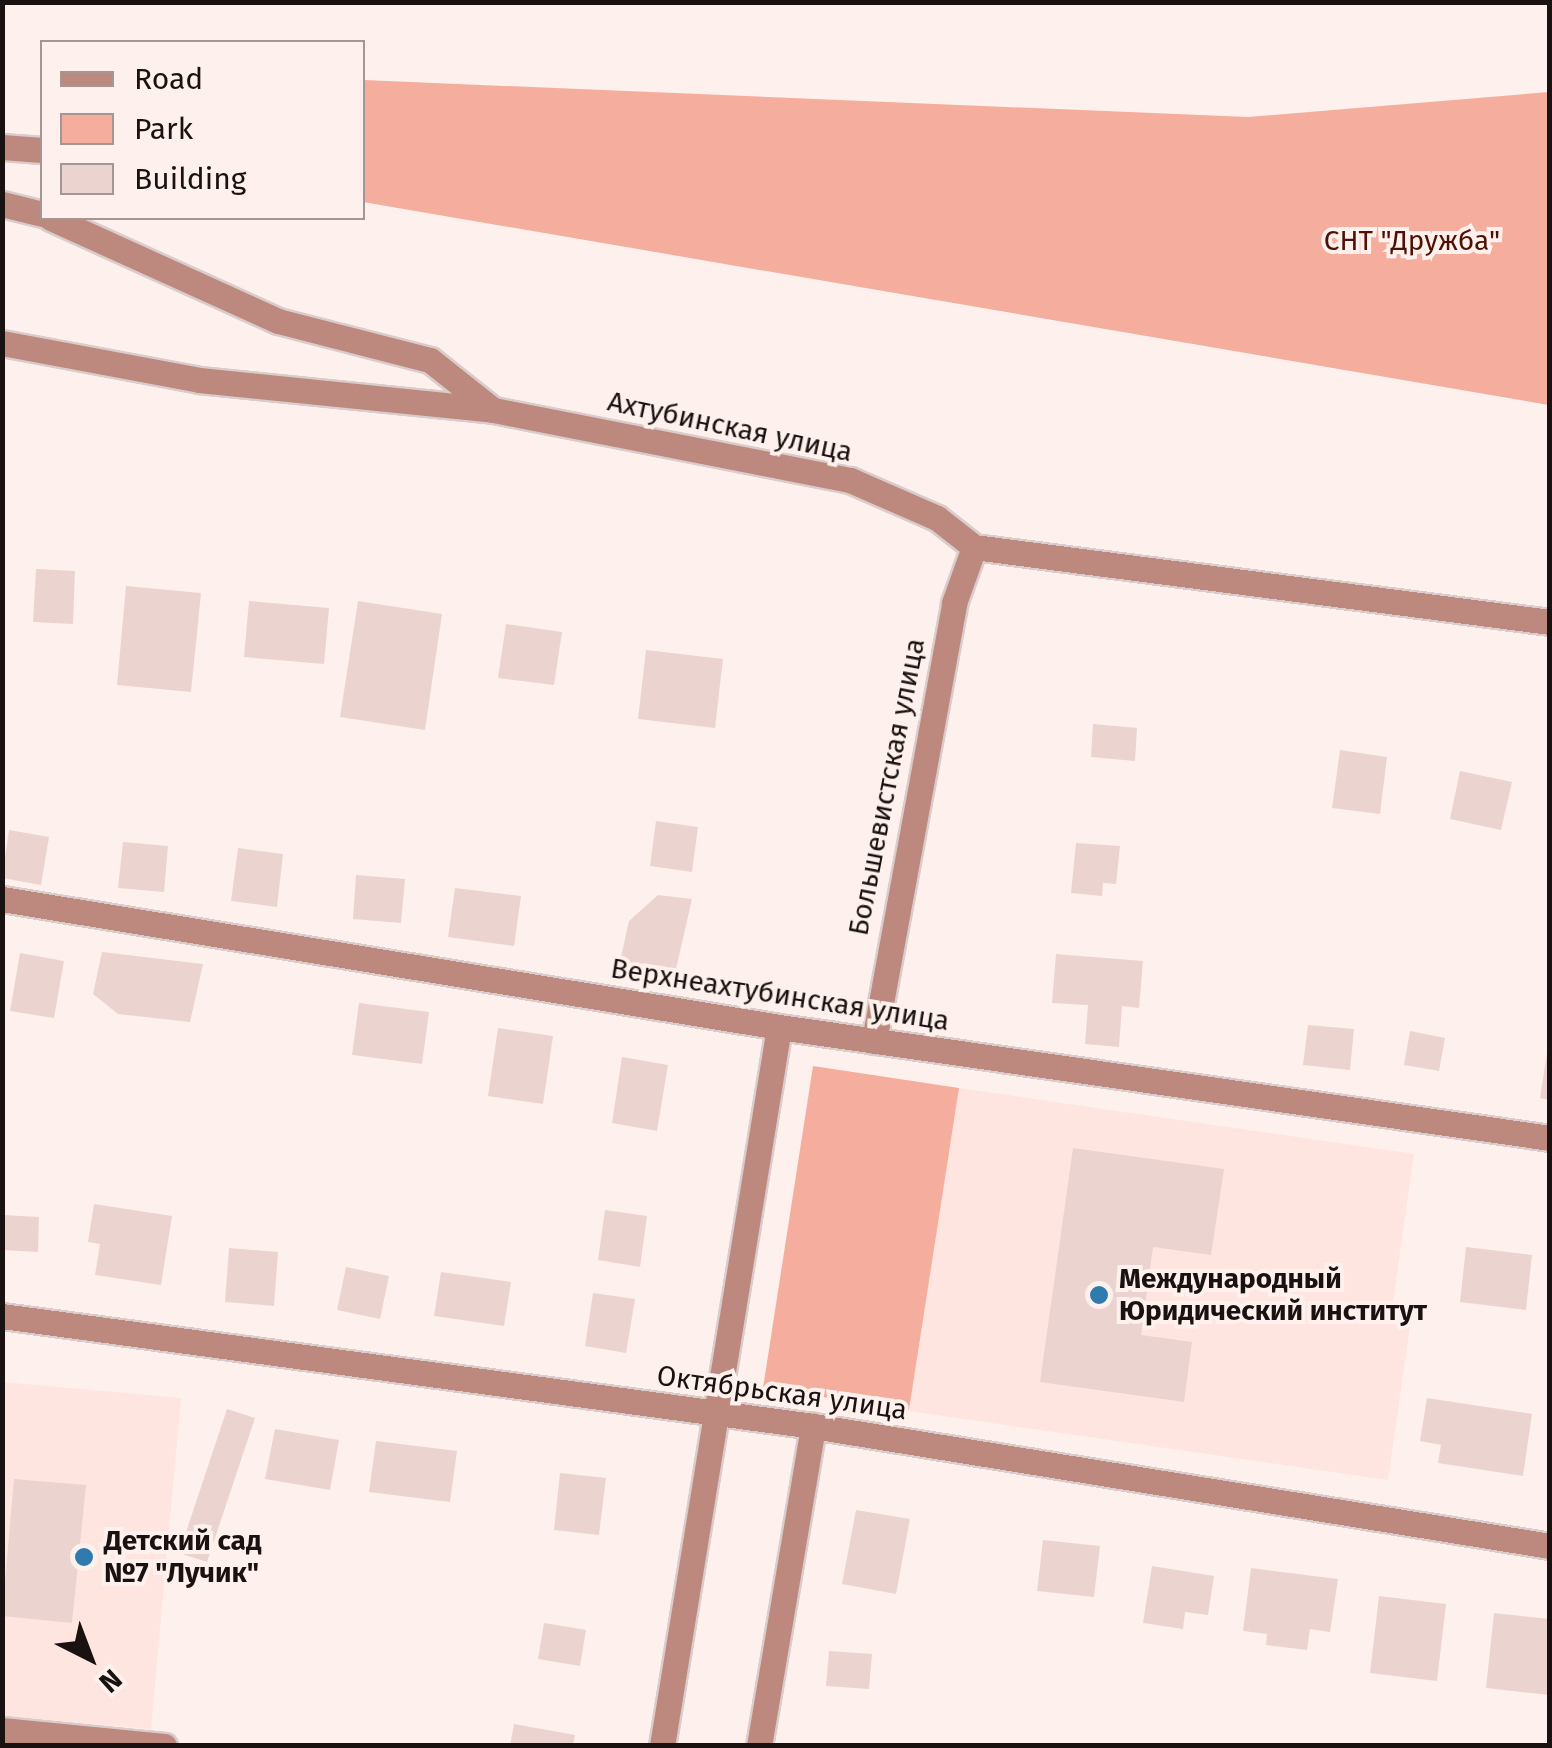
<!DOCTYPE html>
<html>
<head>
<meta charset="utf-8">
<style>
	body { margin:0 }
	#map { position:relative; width:1552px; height:1748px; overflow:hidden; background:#fef0ed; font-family:"Fira Sans",sans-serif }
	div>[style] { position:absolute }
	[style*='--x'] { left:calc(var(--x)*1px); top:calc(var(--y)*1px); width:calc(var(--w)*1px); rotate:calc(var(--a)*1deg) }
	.built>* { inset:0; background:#ffe5e0 }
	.green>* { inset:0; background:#f5ad9d }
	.building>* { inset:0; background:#ebd4cf }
	.roads { filter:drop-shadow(2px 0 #d9ccca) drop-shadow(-2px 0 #d9ccca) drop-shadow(0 2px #d9ccca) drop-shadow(0 -2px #d9ccca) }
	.street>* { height:25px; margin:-12.5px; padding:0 12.5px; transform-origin:12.5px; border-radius:12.5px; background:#bd887d }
	.dots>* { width:28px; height:28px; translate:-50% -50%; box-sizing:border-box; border:5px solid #fef0ed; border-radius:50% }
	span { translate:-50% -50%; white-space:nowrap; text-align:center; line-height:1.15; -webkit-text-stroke:8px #fef0ed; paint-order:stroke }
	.park-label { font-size:28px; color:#4f1006 }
	.street-label { font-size:28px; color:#191210 }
	.poi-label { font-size:28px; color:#191210; font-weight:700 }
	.left { translate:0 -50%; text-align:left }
	.frame { position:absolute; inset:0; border:5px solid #191210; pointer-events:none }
	.legend { position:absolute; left:40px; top:40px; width:325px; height:180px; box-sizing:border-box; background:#fef0ed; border:2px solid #a29795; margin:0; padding:12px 18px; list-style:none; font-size:30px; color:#191210 }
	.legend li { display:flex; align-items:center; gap:20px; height:50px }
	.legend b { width:50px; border:2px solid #a29795 }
	.north { position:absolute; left:40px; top:1608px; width:100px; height:100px; -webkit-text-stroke:8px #fef0ed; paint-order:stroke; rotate:138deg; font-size:28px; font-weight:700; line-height:40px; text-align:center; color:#191210 }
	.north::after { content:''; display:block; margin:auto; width:35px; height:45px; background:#191210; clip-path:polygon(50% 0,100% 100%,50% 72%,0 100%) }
</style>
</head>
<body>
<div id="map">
	<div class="built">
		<i style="clip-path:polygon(959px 1088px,1414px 1154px,1392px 1309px,1412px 1312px,1388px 1480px,909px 1411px)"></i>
		<i style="clip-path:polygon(2px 1382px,181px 1398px,151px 1729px,3px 1716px)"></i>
	</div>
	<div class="green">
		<i style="clip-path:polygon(363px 80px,1248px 117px,1549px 92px,1549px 405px,363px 202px)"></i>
		<i style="clip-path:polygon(813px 1066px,959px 1088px,909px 1410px,763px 1388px)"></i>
	</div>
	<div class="building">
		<i style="clip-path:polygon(36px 569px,75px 571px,73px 624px,33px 622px)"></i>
		<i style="clip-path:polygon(126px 586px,201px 593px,191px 692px,117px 685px)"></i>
		<i style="clip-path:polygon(249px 601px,329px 608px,324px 664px,244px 657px)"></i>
		<i style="clip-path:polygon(358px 601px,442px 614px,425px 730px,340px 717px)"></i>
		<i style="clip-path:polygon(506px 624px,562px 632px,554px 685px,498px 678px)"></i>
		<i style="clip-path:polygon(646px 650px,723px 659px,715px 728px,638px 719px)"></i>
		<i style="clip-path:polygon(1093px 724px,1137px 728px,1135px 761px,1091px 757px)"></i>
		<i style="clip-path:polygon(1340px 750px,1387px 757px,1380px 814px,1332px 808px)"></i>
		<i style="clip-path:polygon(1460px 771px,1512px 782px,1501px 830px,1450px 819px)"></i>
		<i style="clip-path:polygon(656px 821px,698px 827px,692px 872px,650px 866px)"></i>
		<i style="clip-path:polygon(9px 830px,49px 837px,41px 885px,2px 878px)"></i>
		<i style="clip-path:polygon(123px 842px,168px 846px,164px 892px,118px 888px)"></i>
		<i style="clip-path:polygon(1076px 843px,1120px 846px,1116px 884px,1103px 883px,1102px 896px,1071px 893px)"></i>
		<i style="clip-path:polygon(238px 848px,283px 854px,277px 907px,231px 901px)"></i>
		<i style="clip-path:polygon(356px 875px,405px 879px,401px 923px,353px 919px)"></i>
		<i style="clip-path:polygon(455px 888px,521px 896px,514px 946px,448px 937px)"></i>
		<i style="clip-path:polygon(658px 895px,692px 899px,676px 969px,620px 961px,629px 921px)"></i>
		<i style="clip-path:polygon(102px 952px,203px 964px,190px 1022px,118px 1014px,93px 994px)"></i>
		<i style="clip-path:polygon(20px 953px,64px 961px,54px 1018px,10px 1011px)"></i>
		<i style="clip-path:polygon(1056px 954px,1143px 961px,1139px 1008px,1122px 1006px,1119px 1047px,1085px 1044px,1088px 1005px,1052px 1003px)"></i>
		<i style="clip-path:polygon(359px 1003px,429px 1012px,422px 1064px,352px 1055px)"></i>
		<i style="clip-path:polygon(1308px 1025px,1354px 1029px,1350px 1070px,1303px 1065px)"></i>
		<i style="clip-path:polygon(498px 1028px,553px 1036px,543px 1104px,488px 1096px)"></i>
		<i style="clip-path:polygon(1410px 1031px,1445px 1038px,1439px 1071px,1404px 1065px)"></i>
		<i style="clip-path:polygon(1547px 1053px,1550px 1053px,1550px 1100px,1540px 1098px)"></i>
		<i style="clip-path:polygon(622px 1057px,668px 1065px,657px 1131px,612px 1123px)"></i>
		<i style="clip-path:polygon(1073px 1148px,1224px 1169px,1211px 1255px,1153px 1247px,1141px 1335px,1192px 1342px,1184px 1402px,1040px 1382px)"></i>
		<i style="clip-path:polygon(94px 1204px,172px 1216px,161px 1285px,95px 1275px,100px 1244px,88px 1242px)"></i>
		<i style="clip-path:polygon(605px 1210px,647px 1216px,640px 1267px,598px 1260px)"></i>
		<i style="clip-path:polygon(2px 1215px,39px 1217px,38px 1252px,2px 1250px)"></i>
		<i style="clip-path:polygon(1466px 1247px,1532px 1255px,1526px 1310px,1460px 1302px)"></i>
		<i style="clip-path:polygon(229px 1248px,278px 1252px,274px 1306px,225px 1302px)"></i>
		<i style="clip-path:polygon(346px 1267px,389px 1276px,380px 1319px,337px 1310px)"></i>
		<i style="clip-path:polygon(441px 1272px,511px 1282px,504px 1326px,434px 1316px)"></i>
		<i style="clip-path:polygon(593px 1293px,635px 1299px,626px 1353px,585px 1346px)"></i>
		<i style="clip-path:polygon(1427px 1398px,1532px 1414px,1523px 1476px,1438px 1463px,1441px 1445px,1420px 1441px)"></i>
		<i style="clip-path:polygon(227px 1409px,255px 1418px,207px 1562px,179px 1553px)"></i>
		<i style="clip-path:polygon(275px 1429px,339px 1440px,330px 1490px,265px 1479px)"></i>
		<i style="clip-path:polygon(376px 1441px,457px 1451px,450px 1502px,369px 1492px)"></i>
		<i style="clip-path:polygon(560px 1473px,606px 1478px,599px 1535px,554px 1530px)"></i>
		<i style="clip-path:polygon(14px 1479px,86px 1485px,72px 1623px,2px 1616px)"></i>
		<i style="clip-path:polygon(856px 1510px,910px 1519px,896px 1594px,842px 1584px)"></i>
		<i style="clip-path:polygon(1043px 1540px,1100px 1546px,1094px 1597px,1037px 1591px)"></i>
		<i style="clip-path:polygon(1152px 1566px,1214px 1576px,1208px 1615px,1185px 1612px,1183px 1629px,1143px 1623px)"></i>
		<i style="clip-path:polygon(1251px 1568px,1338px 1579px,1330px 1632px,1310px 1629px,1307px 1650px,1266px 1645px,1267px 1634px,1243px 1631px)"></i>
		<i style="clip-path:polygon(1379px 1596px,1446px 1604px,1437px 1681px,1370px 1673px)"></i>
		<i style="clip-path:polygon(1494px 1613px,1550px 1619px,1550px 1695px,1486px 1688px)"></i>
		<i style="clip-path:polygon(544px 1623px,586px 1630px,580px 1666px,538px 1659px)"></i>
		<i style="clip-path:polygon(829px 1651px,872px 1654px,869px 1689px,826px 1686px)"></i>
		<i style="clip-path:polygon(514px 1724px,575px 1735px,573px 1746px,510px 1746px)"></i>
	</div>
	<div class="roads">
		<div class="street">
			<i style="--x:2;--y:147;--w:40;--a:4.3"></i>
			<i style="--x:2;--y:204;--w:41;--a:14"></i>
			<i style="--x:51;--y:218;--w:249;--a:24.4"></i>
			<i style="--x:278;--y:321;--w:157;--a:14.4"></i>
			<i style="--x:430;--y:360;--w:80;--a:38.4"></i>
			<i style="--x:2;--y:343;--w:200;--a:10.6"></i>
			<i style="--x:199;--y:380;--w:296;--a:5.8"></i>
			<i style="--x:493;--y:410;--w:364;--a:11.1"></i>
			<i style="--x:850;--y:480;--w:95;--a:23.6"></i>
			<i style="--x:937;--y:518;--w:47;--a:38.1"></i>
			<i style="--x:974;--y:547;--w:581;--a:7.42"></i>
			<i style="--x:2;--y:899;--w:787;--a:9.35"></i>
			<i style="--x:779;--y:1027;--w:779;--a:8.19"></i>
			<i style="--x:874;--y:1041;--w:445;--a:-79.6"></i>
			<i style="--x:954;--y:603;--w:59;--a:-70.3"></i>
			<i style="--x:2;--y:1316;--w:818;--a:7.72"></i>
			<i style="--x:813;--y:1426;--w:747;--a:9.25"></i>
			<i style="--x:2;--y:1730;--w:163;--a:5.6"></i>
			<i style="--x:662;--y:1746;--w:728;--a:-80.76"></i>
			<i style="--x:759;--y:1746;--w:325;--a:-80.4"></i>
		</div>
	</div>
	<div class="dots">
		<i style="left:1099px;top:1295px;background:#307bae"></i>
		<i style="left:84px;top:1557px;background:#307bae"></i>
	</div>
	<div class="park-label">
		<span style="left:1412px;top:241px">СНТ "Дружба"</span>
	</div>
	<div class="street-label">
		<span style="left:730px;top:427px;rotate:12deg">Ахтубинская улица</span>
		<span style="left:887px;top:787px;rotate:-79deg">Большевистская улица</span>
		<span style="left:780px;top:995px;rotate:9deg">Верхнеахтубинская улица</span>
		<span style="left:782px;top:1393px;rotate:8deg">Октябрьская улица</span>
	</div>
	<div class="poi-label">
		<span class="left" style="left:1119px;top:1295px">Международный<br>Юридический институт</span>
		<span class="left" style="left:104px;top:1557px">Детский сад<br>№7 "Лучик"</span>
	</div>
	<div class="frame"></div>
	<ul class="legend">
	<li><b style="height:12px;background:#bd887d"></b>Road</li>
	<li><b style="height:28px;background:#f5ad9d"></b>Park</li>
	<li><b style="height:28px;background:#ebd4cf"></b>Building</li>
	</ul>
	<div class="north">N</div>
</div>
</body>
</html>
